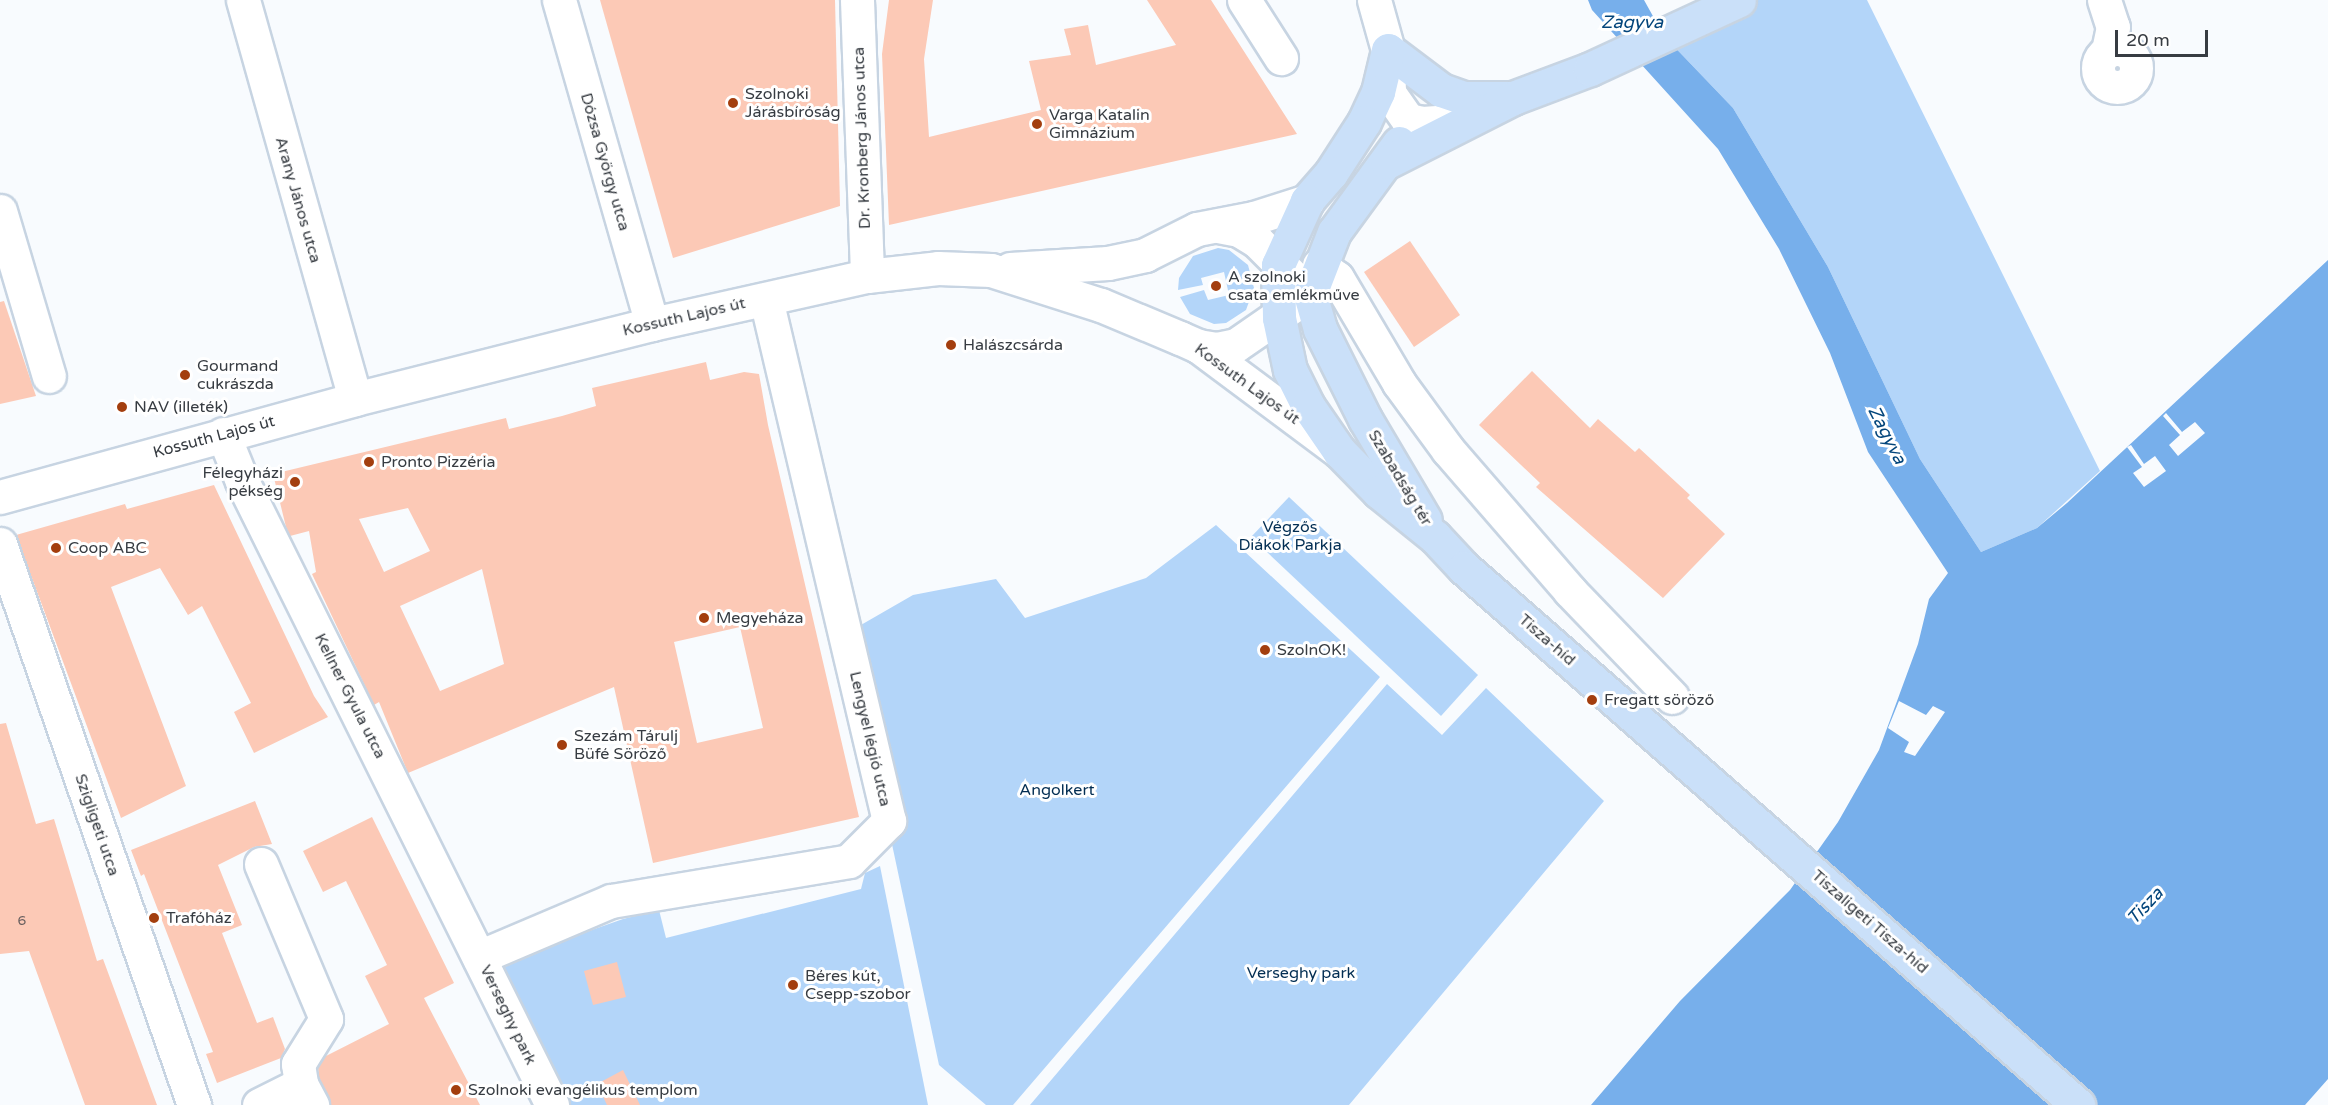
<!DOCTYPE html>
<html>
<head>
<meta charset="utf-8">
<style>
	body { margin:0 }
	#map { position:relative; width:2328px; height:1105px; overflow:hidden; background:#f8fbfe; font-family:"Varela Round",sans-serif }
	div>[style] { position:absolute }
	[style*='--x'] { left:calc(var(--x)*1px); top:calc(var(--y)*1px); width:calc(var(--w)*1px); rotate:calc(var(--a)*1deg) }
	.green>* { inset:0; background:#b3d5f9 }
	.water>* { inset:0; background:#77afeb }
	.pier>* { inset:0; background:#f8fbfe }
	.building>* { inset:0; background:#fcc9b6 }
	.roads { filter:drop-shadow(2px 0 #c7d4e2) drop-shadow(-2px 0 #c7d4e2) drop-shadow(0 2px #c7d4e2) drop-shadow(0 -2px #c7d4e2) }
	.minor>* { height:33px; margin:-16.5px; padding:0 16.5px; transform-origin:16.5px; border-radius:16.5px; background:#fff }
	.minor>.ring { margin:-16.5px; padding:0; box-sizing:content-box; background:none; border:33px solid #fff; border-radius:50% }
	.major>* { height:33px; margin:-16.5px; padding:0 16.5px; transform-origin:16.5px; border-radius:16.5px; background:#cae0f9 }
	.dots>* { width:16px; height:16px; translate:-50% -50%; box-sizing:border-box; border:3px solid #fff; border-radius:50% }
	span { translate:-50% -50%; white-space:nowrap; text-align:center; line-height:1.15; -webkit-text-stroke:6px #fff; paint-order:stroke }
	.number-label { font-size:14px; color:#685f5f }
	.number-label span { -webkit-text-stroke-width:0 }
	.poi-label { font-size:16px; color:#373c42 }
	.left { translate:0 -50%; text-align:left }
	.right { translate:-100% -50%; text-align:right }
	.street-label { font-size:16px; color:#373c42 }
	.park-label { font-size:16px; color:#032e53 }
	.water-label { font-size:18px; color:#03457b; font-style:italic }
	.scale { position:absolute; left:2115px; top:30px; width:93px; height:27px; box-sizing:border-box; border:3px solid #373c42; border-top:0; padding-left:8px; font-size:18px; line-height:21px; white-space:nowrap; color:#373c42; -webkit-text-stroke:4px #fff; paint-order:stroke }
</style>
</head>
<body>
<div id="map">
	<div class="green">
		<i style="clip-path:polygon(1741px 0,1867px 0,2100px 471px,2037px 528px,1981px 552px,1920px 459px,1828px 267px,1733px 108px,1664px 36px)"></i>
		<i style="clip-path:polygon(1218px 248px,1229px 250px,1248px 265px,1254px 288px,1246px 310px,1226px 323px,1214px 324px,1190px 314px,1180px 297px,1204px 290px,1208px 300px,1229px 295px,1224px 272px,1201px 278px,1203px 285px,1178px 290px,1179px 278px,1193px 256px)"></i>
		<i style="clip-path:polygon(1289px 497px,1478px 675px,1441px 716px,1251px 537px)"></i>
		<i style="clip-path:polygon(1216px 525px,1380px 677px,1013px 1105px,986px 1105px,939px 1065px,847px 633px,913px 595px,996px 579px,1025px 618px,1146px 578px)"></i>
		<i style="clip-path:polygon(1387px 684px,1442px 735px,1486px 688px,1604px 801px,1349px 1105px,1030px 1105px)"></i>
		<i style="clip-path:polygon(880px 866px,928px 1105px,562px 1105px,495px 964px,623px 919px,659px 910px,666px 938px,861px 889px,865px 873px)"></i>
	</div>
	<div class="water">
		<i style="clip-path:polygon(1588px 0,1644px 0,1664px 36px,1733px 108px,1828px 267px,1920px 459px,1981px 552px,2037px 528px,2067px 503px,2328px 260px,2328px 1079px,2305px 1105px,1591px 1105px,1680px 1001px,1790px 890px,1838px 822px,1879px 750px,1918px 644px,1929px 599px,1948px 573px,1868px 452px,1830px 353px,1779px 249px,1718px 149px,1592px 10px)"></i>
	</div>
	<div class="pier">
		<i style="clip-path:polygon(2166px 413px,2182px 432px,2195px 422px,2205px 433px,2178px 456px,2169px 445px,2180px 435px,2163px 416px)"></i>
		<i style="clip-path:polygon(2131px 445px,2144px 464px,2155px 456px,2166px 471px,2144px 487px,2133px 473px,2142px 467px,2127px 447px)"></i>
		<i style="clip-path:polygon(1899px 701px,1926px 715px,1933px 706px,1945px 712px,1915px 756px,1904px 752px,1909px 742px,1888px 728px)"></i>
	</div>
	<div class="building">
		<i style="clip-path:polygon(600px 0,835px 0,840px 206px,673px 258px)"></i>
		<i style="clip-path:polygon(889px 0,933px 0,924px 59px,929px 137px,1041px 110px,1029px 61px,1071px 55px,1064px 29px,1088px 25px,1096px 65px,1176px 45px,1147px 0,1211px 0,1297px 134px,889px 225px,882px 54px)"></i>
		<i style="clip-path:polygon(1410px 241px,1460px 315px,1414px 347px,1364px 272px)"></i>
		<i style="clip-path:polygon(4px 301px,36px 396px,0 404px,0 302px)"></i>
		<i style="clip-path:polygon(evenodd,706px 362px,710px 380px,744px 372px,759px 374px,768px 425px,859px 817px,653px 863px,614px 687px,408px 773px,379px 702px,374px 705px,312px 574px,316px 572px,309px 531px,290px 536px,286px 527px,273px 474px,506px 418px,509px 429px,562px 416px,596px 406px,592px 388px,706px 362px,408px 508px,430px 551px,384px 572px,359px 519px,408px 508px,706px 362px,482px 569px,504px 664px,440px 691px,400px 606px,482px 569px,706px 362px,740px 627px,763px 728px,697px 743px,674px 642px,740px 627px)"></i>
		<i style="clip-path:polygon(1532px 371px,1590px 428px,1598px 419px,1635px 452px,1639px 448px,1690px 495px,1687px 498px,1725px 534px,1663px 598px,1536px 487px,1540px 483px,1479px 425px)"></i>
		<i style="clip-path:polygon(214px 485px,314px 696px,328px 717px,254px 753px,234px 712px,251px 703px,202px 606px,188px 615px,160px 568px,111px 587px,186px 786px,121px 818px,16px 535px,125px 504px,127px 509px)"></i>
		<i style="clip-path:polygon(6px 723px,36px 824px,54px 819px,97px 961px,103px 959px,157px 1105px,85px 1105px,29px 951px,0 954px,0 724px)"></i>
		<i style="clip-path:polygon(255px 801px,272px 844px,254px 847px,218px 865px,242px 925px,222px 933px,257px 1023px,273px 1017px,285px 1049px,281px 1058px,217px 1083px,206px 1054px,213px 1052px,144px 874px,141px 876px,131px 850px)"></i>
		<i style="clip-path:polygon(372px 817px,454px 983px,424px 998px,480px 1105px,331px 1105px,319px 1078px,318px 1068px,324px 1057px,389px 1024px,365px 976px,387px 965px,346px 881px,323px 892px,303px 851px)"></i>
		<i style="clip-path:polygon(617px 962px,626px 997px,593px 1005px,584px 971px)"></i>
		<i style="clip-path:polygon(623px 1070px,640px 1105px,607px 1105px,597px 1084px)"></i>
	</div>
	<div class="roads">
		<div class="minor">
			<i style="--x:243;--y:0;--w:414;--a:74.3"></i>
			<i style="--x:559;--y:0;--w:337;--a:74"></i>
			<i style="--x:857;--y:0;--w:276;--a:87.9"></i>
			<i style="--x:1244;--y:0;--w:69;--a:57.5"></i>
			<i style="--x:1374;--y:0;--w:52;--a:74.4"></i>
			<i style="--x:1388;--y:50;--w:43;--a:88.7"></i>
			<i style="--x:1389;--y:93;--w:33;--a:55"></i>
			<i style="--x:1408;--y:120;--w:14;--a:12"></i>
			<i style="--x:1422;--y:123;--w:46;--a:-3.7"></i>
			<i style="--x:2104;--y:0;--w:28;--a:72"></i>
			<i style="--x:2113;--y:27;--w:24;--a:102"></i>
			<i class="ring" style="left:2098px;top:49px;width:5px;height:5px"></i>
			<i style="--x:0;--y:211;--w:172;--a:73.5"></i>
			<i style="--x:1319;--y:265;--w:22;--a:36"></i>
			<i style="--x:1337;--y:278;--w:122;--a:59.4"></i>
			<i style="--x:1399;--y:383;--w:83;--a:53.8"></i>
			<i style="--x:1448;--y:450;--w:186;--a:49.1"></i>
			<i style="--x:1570;--y:591;--w:147;--a:46.1"></i>
			<i style="--x:1010;--y:269;--w:98;--a:-3.5"></i>
			<i style="--x:1108;--y:263;--w:38;--a:-12"></i>
			<i style="--x:1145;--y:255;--w:58;--a:-26.6"></i>
			<i style="--x:1197;--y:229;--w:58;--a:-10.9"></i>
			<i style="--x:1254;--y:218;--w:56;--a:-17.8"></i>
			<i style="--x:1198;--y:346;--w:19;--a:9"></i>
			<i style="--x:1217;--y:349;--w:19;--a:-12"></i>
			<i style="--x:1236;--y:345;--w:90;--a:-34.6"></i>
			<i style="--x:1310;--y:294;--w:75;--a:-135"></i>
			<i style="--x:1257;--y:241;--w:21;--a:-149"></i>
			<i style="--x:1239;--y:230;--w:20;--a:-169"></i>
			<i style="--x:223;--y:434;--w:51;--a:68"></i>
			<i style="--x:242;--y:481;--w:697;--a:63.58"></i>
			<i style="--x:0;--y:497;--w:368;--a:-15.4"></i>
			<i style="--x:355;--y:399;--w:306;--a:-14.2"></i>
			<i style="--x:652;--y:324;--w:220;--a:-12.6"></i>
			<i style="--x:867;--y:276;--w:71;--a:-6.4"></i>
			<i style="--x:938;--y:268;--w:53;--a:2.2"></i>
			<i style="--x:991;--y:270;--w:115;--a:17.7"></i>
			<i style="--x:1101;--y:305;--w:86;--a:22.7"></i>
			<i style="--x:1180;--y:338;--w:20;--a:24"></i>
			<i style="--x:1198;--y:346;--w:171;--a:36.7"></i>
			<i style="--x:0;--y:544;--w:594;--a:70.92"></i>
			<i style="--x:261;--y:864;--w:168;--a:67.2"></i>
			<i style="--x:326;--y:1019;--w:53;--a:121.9"></i>
			<i style="--x:298;--y:1064;--w:20;--a:81"></i>
			<i style="--x:301;--y:1084;--w:24;--a:62"></i>
			<i style="--x:479;--y:957;--w:143;--a:-23"></i>
			<i style="--x:611;--y:901;--w:241;--a:-9.5"></i>
			<i style="--x:849;--y:861;--w:57;--a:-45"></i>
			<i style="--x:889;--y:821;--w:536;--a:-103.26"></i>
			<i style="--x:259;--y:1105;--w:47;--a:-26.6"></i>
		</div>
		<div class="major">
			<i style="--x:1513;--y:98;--w:49;--a:180"></i>
			<i style="--x:1464;--y:98;--w:24;--a:-161"></i>
			<i style="--x:1441;--y:90;--w:66;--a:-143"></i>
			<i style="--x:1388;--y:50;--w:43;--a:103.4"></i>
			<i style="--x:1378;--y:92;--w:33;--a:115"></i>
			<i style="--x:1364;--y:122;--w:61;--a:122.9"></i>
			<i style="--x:1331;--y:173;--w:37;--a:131"></i>
			<i style="--x:1307;--y:201;--w:70;--a:114.4"></i>
			<i style="--x:1278;--y:265;--w:53;--a:88.9"></i>
			<i style="--x:1279;--y:318;--w:53;--a:78.1"></i>
			<i style="--x:1290;--y:370;--w:40;--a:63.4"></i>
			<i style="--x:1308;--y:406;--w:55;--a:55.4"></i>
			<i style="--x:1339;--y:451;--w:57;--a:45.7"></i>
			<i style="--x:1379;--y:492;--w:72;--a:38.8"></i>
			<i style="--x:1435;--y:537;--w:42;--a:46.9"></i>
			<i style="--x:1464;--y:568;--w:816;--a:41.17"></i>
			<i style="--x:1399;--y:143;--w:110;--a:126.1"></i>
			<i style="--x:1334;--y:232;--w:66;--a:111.2"></i>
			<i style="--x:1310;--y:294;--w:36;--a:74"></i>
			<i style="--x:1320;--y:329;--w:101;--a:63.4"></i>
			<i style="--x:1365;--y:419;--w:117;--a:59.3"></i>
			<i style="--x:1387;--y:162;--w:141;--a:-26.9"></i>
			<i style="--x:1513;--y:98;--w:82;--a:-20.6"></i>
			<i style="--x:1590;--y:69;--w:164;--a:-24.8"></i>
		</div>
	</div>
	<div class="dots">
		<i style="left:733px;top:103px;background:#a33e0e"></i>
		<i style="left:1037px;top:124px;background:#a33e0e"></i>
		<i style="left:1216px;top:286px;background:#a33e0e"></i>
		<i style="left:951px;top:345px;background:#a33e0e"></i>
		<i style="left:185px;top:375px;background:#a33e0e"></i>
		<i style="left:122px;top:407px;background:#a33e0e"></i>
		<i style="left:369px;top:462px;background:#a33e0e"></i>
		<i style="left:295px;top:482px;background:#a33e0e"></i>
		<i style="left:56px;top:548px;background:#a33e0e"></i>
		<i style="left:704px;top:618px;background:#a33e0e"></i>
		<i style="left:1265px;top:650px;background:#a33e0e"></i>
		<i style="left:1592px;top:700px;background:#a33e0e"></i>
		<i style="left:562px;top:745px;background:#a33e0e"></i>
		<i style="left:154px;top:918px;background:#a33e0e"></i>
		<i style="left:793px;top:985px;background:#a33e0e"></i>
		<i style="left:456px;top:1090px;background:#a33e0e"></i>
	</div>
	<div class="number-label">
		<span style="left:22px;top:921px">6</span>
	</div>
	<div class="poi-label">
		<span class="left" style="left:745px;top:103px">Szolnoki<br>Járásbíróság</span>
		<span class="left" style="left:1049px;top:124px">Varga Katalin<br>Gimnázium</span>
		<span class="left" style="left:1228px;top:286px">A szolnoki<br>csata emlékműve</span>
		<span class="left" style="left:963px;top:345px">Halászcsárda</span>
		<span class="left" style="left:197px;top:375px">Gourmand<br>cukrászda</span>
		<span class="left" style="left:134px;top:407px">NAV (illeték)</span>
		<span class="left" style="left:381px;top:462px">Pronto Pizzéria</span>
		<span class="right" style="left:283px;top:482px">Félegyházi<br>pékség</span>
		<span class="left" style="left:68px;top:548px">Coop ABC</span>
		<span class="left" style="left:716px;top:618px">Megyeháza</span>
		<span class="left" style="left:1277px;top:650px">SzolnOK!</span>
		<span class="left" style="left:1604px;top:700px">Fregatt söröző</span>
		<span class="left" style="left:574px;top:745px">Szezám Tárulj<br>Büfé Söröző</span>
		<span class="left" style="left:166px;top:918px">Trafóház</span>
		<span class="left" style="left:805px;top:985px">Béres kút,<br>Csepp-szobor</span>
		<span class="left" style="left:468px;top:1090px">Szolnoki evangélikus templom</span>
	</div>
	<div class="street-label">
		<span style="left:862px;top:138px;rotate:-92deg">Dr. Kronberg János utca</span>
		<span style="left:605px;top:162px;rotate:74deg">Dózsa György utca</span>
		<span style="left:298px;top:200px;rotate:74deg">Arany János utca</span>
		<span style="left:684px;top:317px;rotate:-13deg">Kossuth Lajos út</span>
		<span style="left:1247px;top:384px;rotate:36deg">Kossuth Lajos út</span>
		<span style="left:214px;top:437px;rotate:-15deg">Kossuth Lajos út</span>
		<span style="left:1400px;top:478px;rotate:59deg">Szabadság tér</span>
		<span style="left:1547px;top:640px;rotate:41deg">Tisza-híd</span>
		<span style="left:350px;top:696px;rotate:63deg">Kellner Gyula utca</span>
		<span style="left:870px;top:739px;rotate:77deg">Lengyel légió utca</span>
		<span style="left:97px;top:825px;rotate:71deg">Szigligeti utca</span>
		<span style="left:1870px;top:922px;rotate:41deg">Tiszaligeti Tisza-híd</span>
		<span style="left:508px;top:1015px;rotate:64deg">Verseghy park</span>
	</div>
	<div class="park-label">
		<span style="left:1290px;top:536px">Végzős<br>Diákok Parkja</span>
		<span style="left:1057px;top:790px">Angolkert</span>
		<span style="left:1301px;top:973px">Verseghy park</span>
	</div>
	<div class="water-label">
		<span style="left:1632px;top:22px">Zagyva</span>
		<span style="left:1887px;top:435px;rotate:63deg">Zagyva</span>
		<span style="left:2145px;top:906px;rotate:-47deg">Tisza</span>
	</div>
	<div class="scale">20 m</div>
</div>
</body>
</html>
